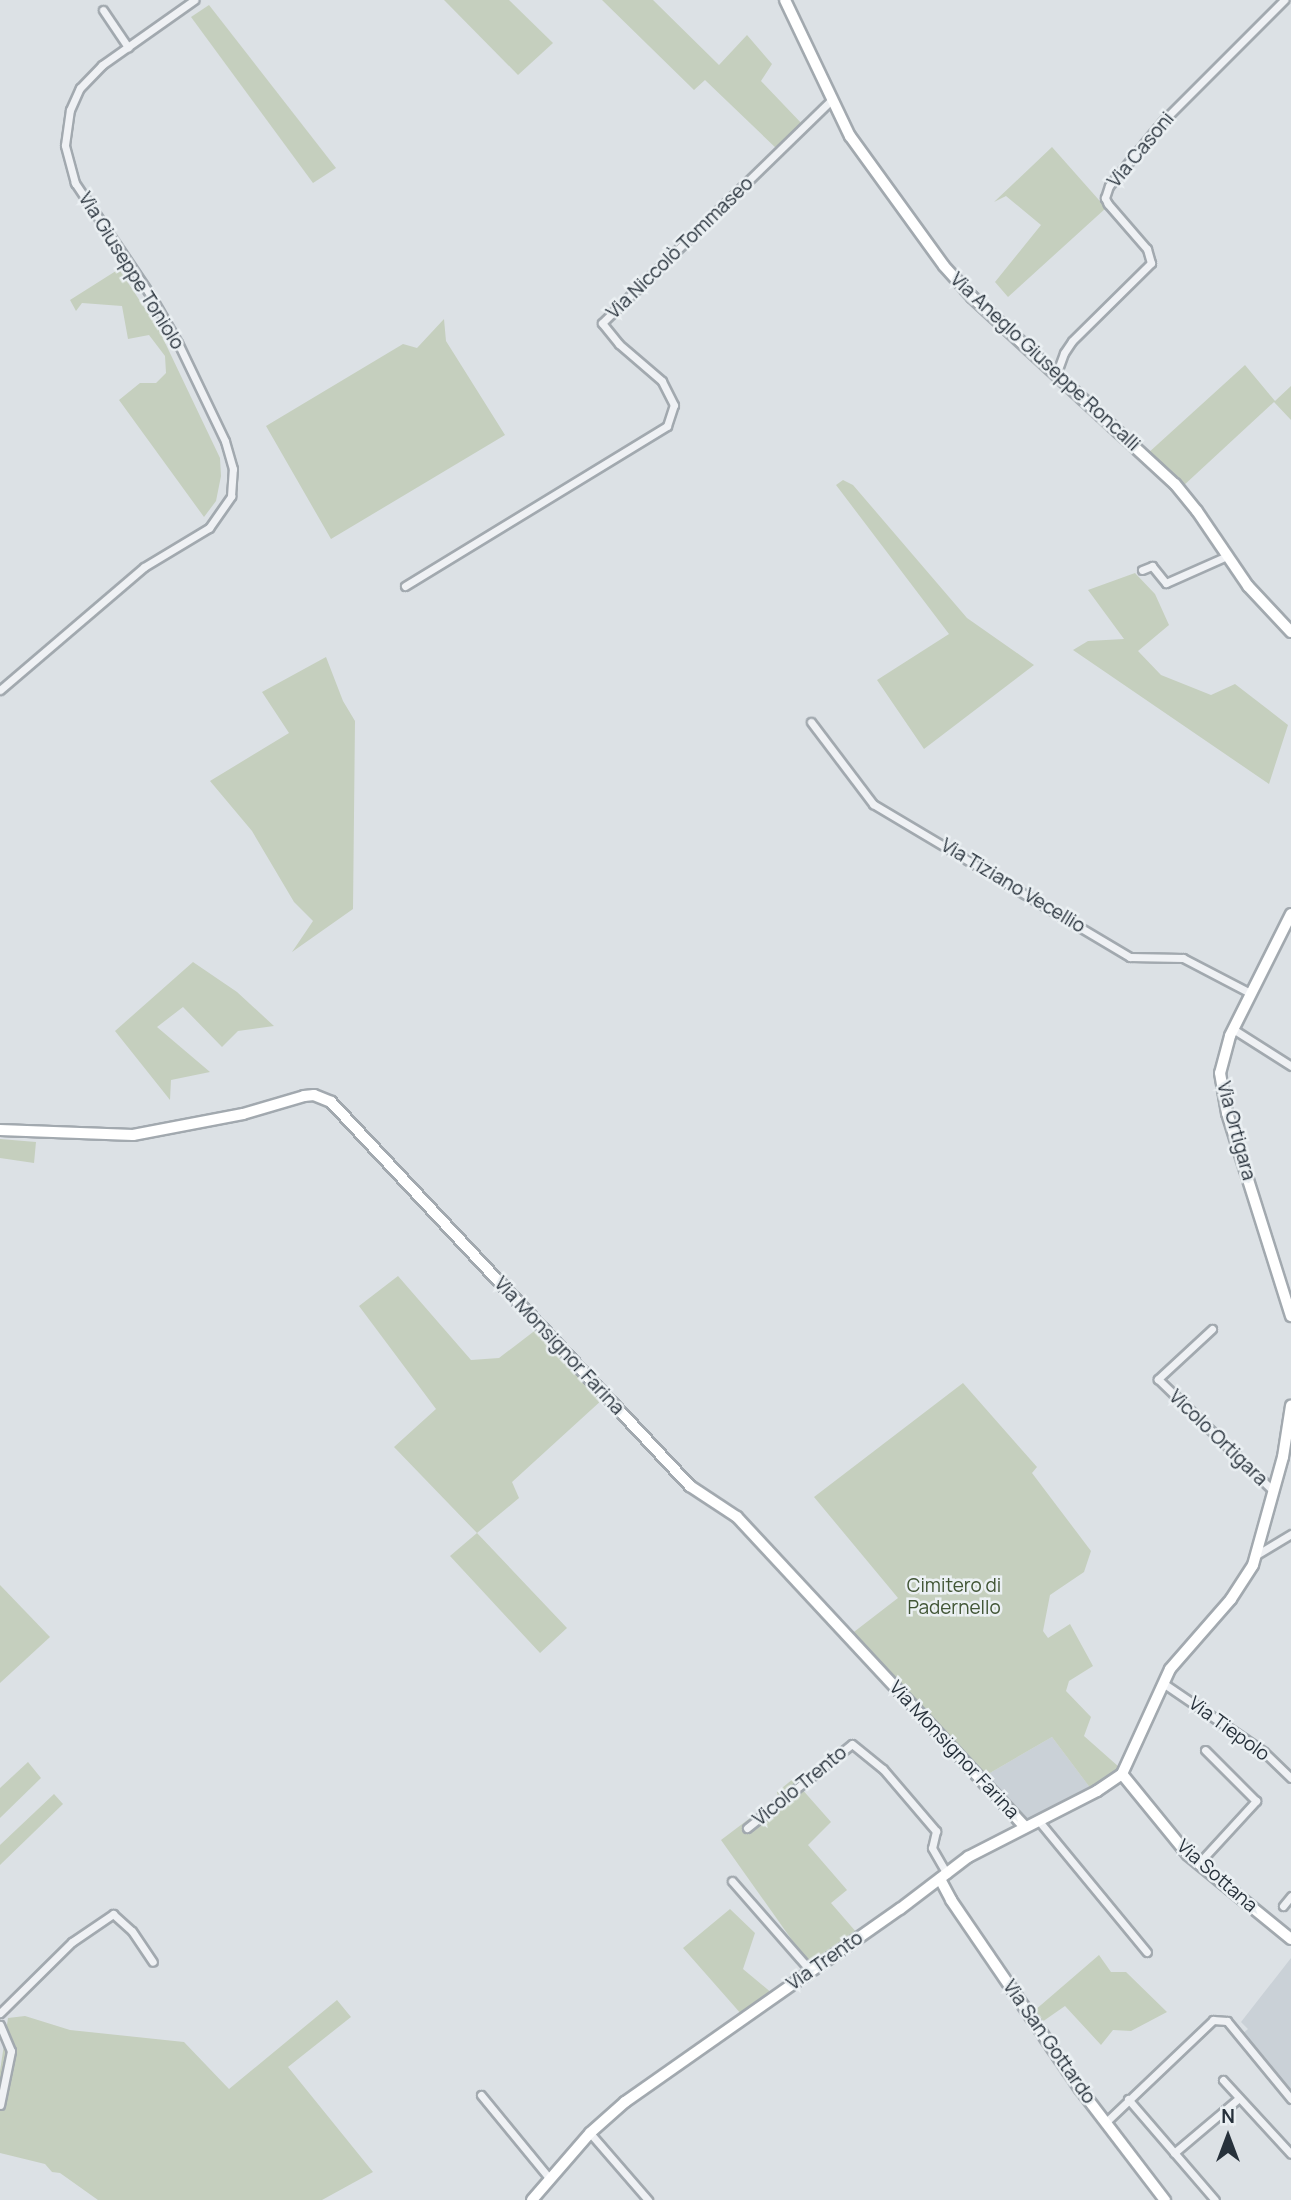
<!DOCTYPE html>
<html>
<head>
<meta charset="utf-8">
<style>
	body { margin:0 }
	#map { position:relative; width:1291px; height:2200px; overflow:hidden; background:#dce1e5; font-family:Manrope,sans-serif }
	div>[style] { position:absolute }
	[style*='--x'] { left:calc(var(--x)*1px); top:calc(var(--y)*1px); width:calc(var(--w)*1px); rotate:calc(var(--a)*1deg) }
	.built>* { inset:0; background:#cad1d7 }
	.green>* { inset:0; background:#c5cfbe }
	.roads { filter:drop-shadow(2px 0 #a2a9af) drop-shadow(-2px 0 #a2a9af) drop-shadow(0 2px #a2a9af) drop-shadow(0 -2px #a2a9af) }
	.street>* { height:7px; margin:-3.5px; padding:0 3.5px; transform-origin:3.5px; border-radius:3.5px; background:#eff1f4 }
	.secondary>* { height:10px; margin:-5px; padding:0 5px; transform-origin:5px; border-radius:5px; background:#fff }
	span { translate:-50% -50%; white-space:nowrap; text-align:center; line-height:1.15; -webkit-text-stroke:5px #ebf0f3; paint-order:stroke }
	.street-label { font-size:19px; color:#27313b }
	.park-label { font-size:19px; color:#415535 }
	.north { position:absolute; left:1193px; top:2102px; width:70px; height:70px; -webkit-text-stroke:5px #ebf0f3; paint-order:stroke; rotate:0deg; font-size:19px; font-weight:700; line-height:28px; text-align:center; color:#27313b }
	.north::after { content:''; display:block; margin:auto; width:24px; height:32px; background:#27313b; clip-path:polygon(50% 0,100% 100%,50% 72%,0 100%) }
</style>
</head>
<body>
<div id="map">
	<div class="built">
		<i style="clip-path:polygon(1052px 1737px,1091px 1789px,1028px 1823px,983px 1777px)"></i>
		<i style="clip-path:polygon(1291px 1958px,1291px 2091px,1242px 2034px,1248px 2029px,1241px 2022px)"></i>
	</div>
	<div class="green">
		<i style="clip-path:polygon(444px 0,509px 0,553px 43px,518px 75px)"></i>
		<i style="clip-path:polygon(602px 0,653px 0,719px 65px,747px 35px,772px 64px,761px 81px,804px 126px,778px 150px,705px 80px,694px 90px)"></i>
		<i style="clip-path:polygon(209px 5px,336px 168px,313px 183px,191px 17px)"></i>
		<i style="clip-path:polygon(1052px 147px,1106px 208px,1008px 297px,995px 282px,1041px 225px,1006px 196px,994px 202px)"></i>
		<i style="clip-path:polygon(119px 269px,159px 330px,220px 458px,221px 476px,216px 501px,204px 517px,119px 400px,140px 383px,156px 383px,166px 373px,165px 356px,149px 335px,128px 339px,122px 306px,82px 303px,76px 311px,70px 300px)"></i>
		<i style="clip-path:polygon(444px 319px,446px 341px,505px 435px,331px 539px,266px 426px,403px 344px,417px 348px)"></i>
		<i style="clip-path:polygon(1245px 365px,1275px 401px,1291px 386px,1291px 420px,1274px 402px,1182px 487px,1147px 454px)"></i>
		<i style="clip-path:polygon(843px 480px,853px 485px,967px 618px,1034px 665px,924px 749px,877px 680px,949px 634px,836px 485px)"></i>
		<i style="clip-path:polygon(1135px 573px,1155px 594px,1169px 625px,1138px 651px,1161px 675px,1211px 695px,1235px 684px,1288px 725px,1269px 784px,1073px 650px,1088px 641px,1124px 639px,1088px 590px)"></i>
		<i style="clip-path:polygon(326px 657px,343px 701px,355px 721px,353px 909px,292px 952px,313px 921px,294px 902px,252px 831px,210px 781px,289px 733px,262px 692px)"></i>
		<i style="clip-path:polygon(193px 962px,237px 992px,274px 1026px,238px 1031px,222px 1047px,183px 1007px,157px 1027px,210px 1072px,171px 1080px,170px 1100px,115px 1031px)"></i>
		<i style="clip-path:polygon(0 1139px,36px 1142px,34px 1163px,0 1158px)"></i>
		<i style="clip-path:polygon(398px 1276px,471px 1360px,499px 1358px,537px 1329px,603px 1399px,512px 1482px,519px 1498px,477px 1533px,567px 1628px,540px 1653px,450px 1556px,477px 1533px,394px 1447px,436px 1409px,359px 1306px)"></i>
		<i style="clip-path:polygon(963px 1383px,1037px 1467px,1032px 1473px,1091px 1551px,1084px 1572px,1050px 1595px,1043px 1631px,1048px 1638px,1070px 1624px,1093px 1666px,1069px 1681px,1066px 1691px,1091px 1717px,1084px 1736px,1119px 1767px,1114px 1774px,1091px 1789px,1052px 1737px,983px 1777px,850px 1635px,898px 1598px,814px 1497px)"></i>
		<i style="clip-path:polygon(0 1585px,50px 1637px,0 1683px)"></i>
		<i style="clip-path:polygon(28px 1762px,41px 1778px,0 1818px,0 1788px)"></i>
		<i style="clip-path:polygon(793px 1779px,831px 1822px,808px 1845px,847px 1890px,831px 1903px,857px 1933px,811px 1967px,721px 1840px,778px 1797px,777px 1792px)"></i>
		<i style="clip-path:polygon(54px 1794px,63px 1804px,0 1865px,0 1845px)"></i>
		<i style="clip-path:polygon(730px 1909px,755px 1933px,743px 1969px,773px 1994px,742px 2015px,683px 1948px)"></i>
		<i style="clip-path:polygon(1099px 1955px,1111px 1972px,1126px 1972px,1167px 2012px,1131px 2031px,1113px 2030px,1101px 2045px,1065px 2006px,1042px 2022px,1034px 2011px)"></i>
		<i style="clip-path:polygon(337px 2000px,351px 2017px,288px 2067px,373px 2172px,322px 2200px,98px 2200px,60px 2173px,52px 2172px,45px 2164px,0 2153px,0 2071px,8px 2018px,25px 2016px,70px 2030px,184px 2042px,229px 2089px)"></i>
	</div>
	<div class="roads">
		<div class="street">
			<i style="--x:103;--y:10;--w:45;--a:56"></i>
			<i style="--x:1056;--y:375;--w:23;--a:-70"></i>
			<i style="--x:1064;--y:353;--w:14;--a:-56"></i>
			<i style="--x:1072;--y:341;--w:111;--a:-44.6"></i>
			<i style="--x:1151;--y:263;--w:15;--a:-106"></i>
			<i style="--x:1147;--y:249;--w:60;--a:-130.9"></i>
			<i style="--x:1108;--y:204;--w:7;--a:-117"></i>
			<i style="--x:1105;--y:198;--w:13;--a:-72"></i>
			<i style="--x:1109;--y:186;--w:83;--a:-50.4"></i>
			<i style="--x:1162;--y:122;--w:173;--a:-45"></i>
			<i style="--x:1142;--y:570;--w:11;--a:-22"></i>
			<i style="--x:1152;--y:566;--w:22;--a:51"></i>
			<i style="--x:1166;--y:583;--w:67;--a:-23.9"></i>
			<i style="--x:405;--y:586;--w:307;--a:-31.4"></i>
			<i style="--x:667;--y:426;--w:22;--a:-72"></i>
			<i style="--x:674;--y:405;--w:27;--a:-117"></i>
			<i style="--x:662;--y:381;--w:57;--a:-139.3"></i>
			<i style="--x:619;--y:344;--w:27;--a:-129"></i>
			<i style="--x:602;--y:323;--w:320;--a:-44.2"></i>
			<i style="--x:0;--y:690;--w:189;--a:-40.5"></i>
			<i style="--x:144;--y:567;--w:76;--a:-31"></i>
			<i style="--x:209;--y:528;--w:39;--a:-55"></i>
			<i style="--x:231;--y:496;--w:27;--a:-86"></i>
			<i style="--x:233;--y:469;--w:29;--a:-106"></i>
			<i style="--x:225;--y:441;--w:109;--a:-115.6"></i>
			<i style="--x:178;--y:343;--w:58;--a:-120.1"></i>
			<i style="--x:149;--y:293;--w:133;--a:-123.9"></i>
			<i style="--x:75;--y:183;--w:39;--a:-105"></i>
			<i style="--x:65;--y:145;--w:35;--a:-82"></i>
			<i style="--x:70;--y:110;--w:24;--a:-66"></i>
			<i style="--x:80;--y:88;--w:32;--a:-46"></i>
			<i style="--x:102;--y:65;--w:113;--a:-35.2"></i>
			<i style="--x:811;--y:722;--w:103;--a:52.9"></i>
			<i style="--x:873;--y:804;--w:299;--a:30.8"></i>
			<i style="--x:1130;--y:957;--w:53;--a:1.1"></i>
			<i style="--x:1183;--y:958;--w:76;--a:27.6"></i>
			<i style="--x:1233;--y:1029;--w:69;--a:32.5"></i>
			<i style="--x:1212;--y:1329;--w:74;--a:137.2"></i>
			<i style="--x:1158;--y:1379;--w:159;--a:44.2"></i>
			<i style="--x:1258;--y:1554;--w:39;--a:-31"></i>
			<i style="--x:1163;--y:1683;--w:122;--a:34.3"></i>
			<i style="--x:1264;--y:1752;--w:37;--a:44"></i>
			<i style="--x:1038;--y:1820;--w:171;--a:50.5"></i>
			<i style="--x:747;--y:1828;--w:134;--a:-38.7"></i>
			<i style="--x:852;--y:1744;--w:40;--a:39"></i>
			<i style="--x:883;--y:1769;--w:82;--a:49.5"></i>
			<i style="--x:936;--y:1831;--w:17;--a:103"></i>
			<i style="--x:932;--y:1848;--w:30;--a:60"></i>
			<i style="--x:1198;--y:1864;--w:86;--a:-47.4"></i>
			<i style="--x:1256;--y:1801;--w:72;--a:-135"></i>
			<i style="--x:732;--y:1881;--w:118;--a:48.8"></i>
			<i style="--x:1283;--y:1906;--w:13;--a:-51"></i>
			<i style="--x:0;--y:2013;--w:101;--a:-44.6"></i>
			<i style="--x:72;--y:1942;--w:50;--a:-34.3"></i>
			<i style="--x:113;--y:1914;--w:25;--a:42"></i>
			<i style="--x:132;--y:1931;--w:37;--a:56"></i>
			<i style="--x:0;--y:2025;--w:28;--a:67"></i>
			<i style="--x:11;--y:2051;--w:55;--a:101.5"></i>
			<i style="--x:1223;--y:2080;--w:100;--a:47.4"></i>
			<i style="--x:481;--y:2095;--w:109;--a:50.6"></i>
			<i style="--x:1128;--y:2099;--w:133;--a:49.3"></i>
			<i style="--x:1106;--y:2122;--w:148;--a:-43.6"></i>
			<i style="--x:1213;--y:2020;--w:14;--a:4"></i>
			<i style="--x:1227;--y:2021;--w:101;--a:50.6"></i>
			<i style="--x:590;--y:2133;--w:89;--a:49.1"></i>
			<i style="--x:1174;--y:2153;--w:85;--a:-40.2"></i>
		</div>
		<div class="secondary">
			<i style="--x:785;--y:0;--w:151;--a:64.5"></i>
			<i style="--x:850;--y:136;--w:160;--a:54.1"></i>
			<i style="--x:944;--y:266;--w:42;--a:47.9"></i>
			<i style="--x:972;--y:297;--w:276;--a:42.7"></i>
			<i style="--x:1175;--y:484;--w:35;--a:51"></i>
			<i style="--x:1197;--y:511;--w:91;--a:55.8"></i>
			<i style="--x:1248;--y:586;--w:63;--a:46.9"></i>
			<i style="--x:1291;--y:914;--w:136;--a:116.6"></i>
			<i style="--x:1230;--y:1036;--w:38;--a:105"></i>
			<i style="--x:1220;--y:1073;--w:41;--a:80.1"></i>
			<i style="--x:1227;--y:1113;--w:213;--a:72.5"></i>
			<i style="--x:0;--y:1130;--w:133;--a:2.2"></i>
			<i style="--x:133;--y:1135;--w:112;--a:-10.8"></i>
			<i style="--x:243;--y:1114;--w:64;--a:-16.4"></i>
			<i style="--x:304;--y:1096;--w:10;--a:-6"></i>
			<i style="--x:314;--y:1095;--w:18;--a:22"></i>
			<i style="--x:331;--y:1102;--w:526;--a:46.93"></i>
			<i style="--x:690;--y:1486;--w:56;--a:33.4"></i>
			<i style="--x:737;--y:1517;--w:423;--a:47.1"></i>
			<i style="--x:1122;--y:1774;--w:104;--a:50.8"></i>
			<i style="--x:1188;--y:1855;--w:133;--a:39.2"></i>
			<i style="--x:940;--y:1879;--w:24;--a:62"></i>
			<i style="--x:951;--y:1900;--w:229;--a:55.7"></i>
			<i style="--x:1080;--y:2089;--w:140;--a:52.6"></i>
			<i style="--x:532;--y:2200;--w:89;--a:-49.1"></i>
			<i style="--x:590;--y:2133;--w:47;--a:-41.5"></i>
			<i style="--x:625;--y:2102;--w:336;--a:-35.1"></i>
			<i style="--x:900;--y:1909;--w:86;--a:-37.4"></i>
			<i style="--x:968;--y:1857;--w:145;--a:-27.1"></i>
			<i style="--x:1097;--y:1791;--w:30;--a:-34"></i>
			<i style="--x:1122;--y:1774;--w:115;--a:-65.4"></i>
			<i style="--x:1170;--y:1669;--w:93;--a:-48.9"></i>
			<i style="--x:1231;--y:1599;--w:40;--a:-57.1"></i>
			<i style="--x:1253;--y:1565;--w:112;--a:-74.5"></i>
			<i style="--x:1283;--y:1457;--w:52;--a:-81.1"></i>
		</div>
	</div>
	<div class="street-label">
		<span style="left:1141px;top:150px;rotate:-50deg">Via Casoni</span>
		<span style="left:680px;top:248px;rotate:-44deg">Via Niccolò Tommaseo</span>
		<span style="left:131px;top:271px;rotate:58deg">Via Giuseppe Toniolo</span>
		<span style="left:1045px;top:362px;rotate:43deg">Via Aneglo Giuseppe Roncalli</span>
		<span style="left:1013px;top:886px;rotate:31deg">Via Tiziano Vecellio</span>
		<span style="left:1236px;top:1131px;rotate:75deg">Via Ortigara</span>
		<span style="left:559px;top:1346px;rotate:47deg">Via Monsignor Farina</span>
		<span style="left:1218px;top:1438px;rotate:44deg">Vicolo Ortigara</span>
		<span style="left:1229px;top:1729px;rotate:36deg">Via Tiepolo</span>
		<span style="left:954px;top:1750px;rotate:47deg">Via Monsignor Farina</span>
		<span style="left:800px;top:1786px;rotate:-39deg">Vicolo Trento</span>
		<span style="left:1217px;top:1876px;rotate:41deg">Via Sottana</span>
		<span style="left:825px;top:1961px;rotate:-35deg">Via Trento</span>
		<span style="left:1049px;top:2042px;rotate:55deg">Via San Gottardo</span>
	</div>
	<div class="park-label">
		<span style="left:954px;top:1597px">Cimitero di<br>Padernello</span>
	</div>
	<div class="north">N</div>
</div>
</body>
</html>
